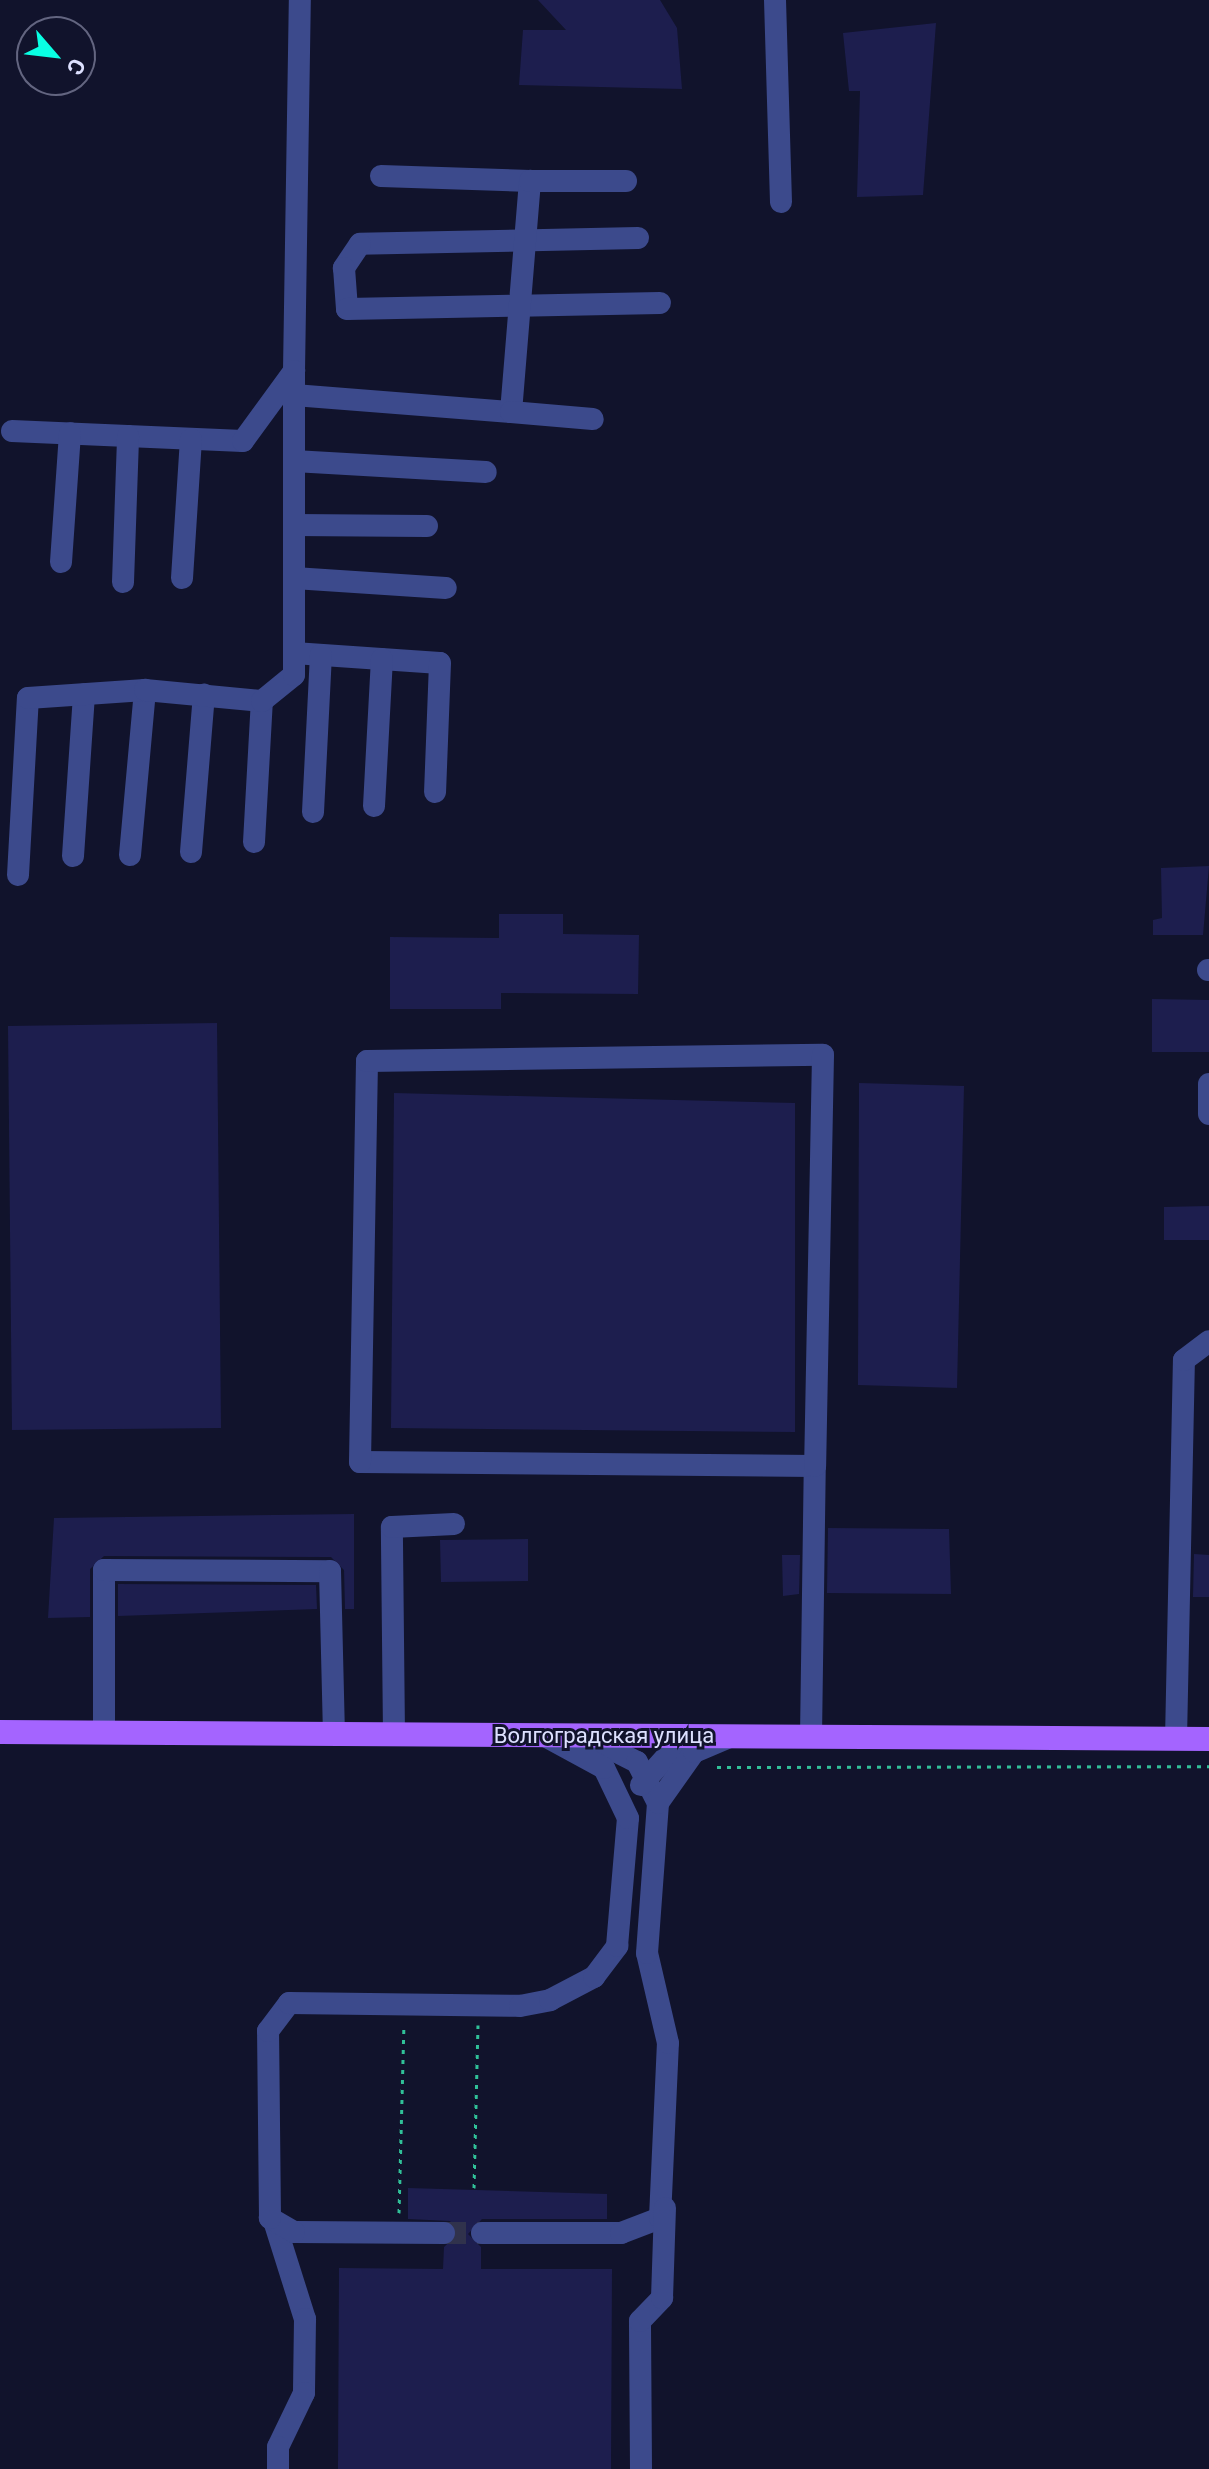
<!DOCTYPE html>
<html>
<head>
<meta charset="utf-8">
<style>
	body { margin:0 }
	#map { position:relative; width:1209px; height:2469px; overflow:hidden; background:#11132c; font-family:Roboto,sans-serif }
	div>[style] { position:absolute }
	[style*='--x'] { left:calc(var(--x)*1px); top:calc(var(--y)*1px); width:calc(var(--w)*1px); rotate:calc(var(--a)*1deg) }
	.building>* { inset:0; background:#1d1e4e }
	.minor-tunnel>* { height:22px; margin-top:-11px; transform-origin:0; background:repeating-linear-gradient(90deg,#30324c 0 22px,transparent 0 33px) }
	.path>* { height:3px; margin-top:-1.5px; transform-origin:0; background:repeating-linear-gradient(90deg,#30c098 0 4px,transparent 0 10px) }
	.minor>* { height:22px; margin:-11px; padding:0 11px; transform-origin:11px; border-radius:11px; background:#3c4a8c }
	.major>* { height:24px; margin:-12px; padding:0 12px; transform-origin:12px; border-radius:12px; background:#a464ff }
	span { translate:-50% -50%; white-space:nowrap; text-align:center; line-height:1.15; -webkit-text-stroke:6px #11132c; paint-order:stroke }
	.street-label { font-size:22px; color:#dde0ff }
	.north { position:absolute; left:16px; top:16px; width:80px; height:80px; box-sizing:border-box; background:#11132c; border:2px solid #636580; border-radius:50%; rotate:118deg; font-size:22px; font-weight:700; line-height:32px; text-align:center; color:#dde0ff }
	.north::after { content:''; display:block; margin:auto; width:28px; height:36px; background:#09ffe3; clip-path:polygon(50% 0,100% 100%,50% 72%,0 100%) }
</style>
</head>
<body>
<div id="map">
	<div class="building">
		<i style="clip-path:polygon(538px 0,660px 0,677px 28px,682px 89px,519px 85px,523px 30px,566px 30px)"></i>
		<i style="clip-path:polygon(936px 23px,923px 195px,857px 197px,860px 91px,849px 91px,843px 33px)"></i>
		<i style="clip-path:polygon(1209px 866px,1203px 935px,1153px 935px,1153px 920px,1162px 918px,1161px 868px)"></i>
		<i style="clip-path:polygon(499px 914px,563px 914px,563px 934px,639px 935px,638px 994px,501px 993px,501px 1009px,390px 1009px,390px 937px,499px 938px)"></i>
		<i style="clip-path:polygon(1152px 999px,1209px 1000px,1209px 1052px,1152px 1052px)"></i>
		<i style="clip-path:polygon(217px 1023px,221px 1428px,12px 1430px,8px 1026px)"></i>
		<i style="clip-path:polygon(859px 1083px,964px 1086px,957px 1388px,858px 1385px)"></i>
		<i style="clip-path:polygon(394px 1093px,795px 1103px,795px 1432px,391px 1428px)"></i>
		<i style="clip-path:polygon(1209px 1206px,1209px 1240px,1164px 1240px,1164px 1207px)"></i>
		<i style="clip-path:polygon(354px 1514px,354px 1609px,345px 1609px,344px 1570px,331px 1557px,104px 1556px,90px 1569px,90px 1617px,48px 1618px,54px 1518px)"></i>
		<i style="clip-path:polygon(828px 1528px,949px 1529px,951px 1594px,827px 1593px)"></i>
		<i style="clip-path:polygon(528px 1539px,528px 1581px,441px 1582px,440px 1540px)"></i>
		<i style="clip-path:polygon(1194px 1554px,1209px 1555px,1209px 1597px,1193px 1597px)"></i>
		<i style="clip-path:polygon(782px 1555px,800px 1555px,799px 1594px,783px 1596px)"></i>
		<i style="clip-path:polygon(118px 1584px,316px 1585px,317px 1609px,118px 1616px)"></i>
		<i style="clip-path:polygon(408px 2188px,607px 2194px,607px 2219px,482px 2219px,468px 2234px,481px 2247px,481px 2269px,612px 2269px,611px 2469px,338px 2469px,339px 2268px,443px 2269px,444px 2247px,458px 2234px,450px 2221px,408px 2219px)"></i>
	</div>
	<div class="minor-tunnel">
		<i style="--x:444;--y:2233;--w:38;--a:0"></i>
	</div>
	<div class="path">
		<i style="--x:717;--y:1767;--w:492;--a:-0.1"></i>
		<i style="--x:474;--y:2188;--w:163;--a:-88.6"></i>
		<i style="--x:399;--y:2213;--w:188;--a:-88.5"></i>
	</div>
	<div class="minor">
		<i style="--x:775;--y:0;--w:202;--a:88.3"></i>
		<i style="--x:381;--y:176;--w:149;--a:1.9"></i>
		<i style="--x:638;--y:238;--w:278;--a:178.8"></i>
		<i style="--x:360;--y:244;--w:29;--a:124"></i>
		<i style="--x:344;--y:268;--w:41;--a:85.8"></i>
		<i style="--x:347;--y:309;--w:313;--a:-1.1"></i>
		<i style="--x:294;--y:395;--w:218;--a:4.5"></i>
		<i style="--x:511;--y:412;--w:232;--a:-85.3"></i>
		<i style="--x:530;--y:181;--w:96;--a:0"></i>
		<i style="--x:511;--y:412;--w:82;--a:4.9"></i>
		<i style="--x:12;--y:431;--w:231;--a:2.5"></i>
		<i style="--x:243;--y:441;--w:87;--a:-53.9"></i>
		<i style="--x:294;--y:371;--w:371;--a:-89.1"></i>
		<i style="--x:294;--y:461;--w:192;--a:3.3"></i>
		<i style="--x:294;--y:525;--w:133;--a:0.4"></i>
		<i style="--x:61;--y:562;--w:129;--a:-86"></i>
		<i style="--x:182;--y:578;--w:139;--a:-86.3"></i>
		<i style="--x:294;--y:578;--w:152;--a:3.8"></i>
		<i style="--x:123;--y:582;--w:146;--a:-88"></i>
		<i style="--x:294;--y:653;--w:146;--a:3.9"></i>
		<i style="--x:440;--y:663;--w:129;--a:92.2"></i>
		<i style="--x:374;--y:806;--w:147;--a:-86.9"></i>
		<i style="--x:313;--y:812;--w:157;--a:-87.1"></i>
		<i style="--x:254;--y:842;--w:141;--a:-86.8"></i>
		<i style="--x:191;--y:852;--w:158;--a:-85.3"></i>
		<i style="--x:130;--y:855;--w:166;--a:-84.8"></i>
		<i style="--x:73;--y:856;--w:162;--a:-86.1"></i>
		<i style="--x:18;--y:875;--w:177;--a:-86.8"></i>
		<i style="--x:28;--y:698;--w:117;--a:-3.9"></i>
		<i style="--x:145;--y:690;--w:118;--a:5.4"></i>
		<i style="--x:262;--y:701;--w:41;--a:-39.1"></i>
		<i style="--x:294;--y:675;--w:304;--a:-90"></i>
		<i style="--x:1208;--y:970;--w:1;--a:0"></i>
		<i style="--x:1209;--y:1084;--w:30;--a:90"></i>
		<i style="--x:104;--y:1733;--w:163;--a:-90"></i>
		<i style="--x:104;--y:1570;--w:226;--a:0.3"></i>
		<i style="--x:330;--y:1571;--w:163;--a:88.6"></i>
		<i style="--x:394;--y:1734;--w:207;--a:-90.6"></i>
		<i style="--x:392;--y:1527;--w:62;--a:-2.8"></i>
		<i style="--x:811;--y:1737;--w:271;--a:-89.2"></i>
		<i style="--x:815;--y:1466;--w:455;--a:-179.5"></i>
		<i style="--x:360;--y:1462;--w:401;--a:-89"></i>
		<i style="--x:367;--y:1061;--w:456;--a:-0.8"></i>
		<i style="--x:823;--y:1055;--w:411;--a:91.1"></i>
		<i style="--x:591;--y:1739;--w:51;--a:26.6"></i>
		<i style="--x:637;--y:1762;--w:46;--a:62.9"></i>
		<i style="--x:1176;--y:1739;--w:379;--a:-88.8"></i>
		<i style="--x:1184;--y:1360;--w:31;--a:-37"></i>
		<i style="--x:641;--y:1785;--w:66;--a:-48.1"></i>
		<i style="--x:275;--y:2224;--w:100;--a:72.5"></i>
		<i style="--x:305;--y:2319;--w:74;--a:90.8"></i>
		<i style="--x:304;--y:2393;--w:60;--a:115.7"></i>
		<i style="--x:278;--y:2447;--w:22;--a:90"></i>
		<i style="--x:444;--y:2233;--w:150;--a:-179.6"></i>
		<i style="--x:294;--y:2232;--w:28;--a:-150"></i>
		<i style="--x:270;--y:2218;--w:187;--a:-90.6"></i>
		<i style="--x:268;--y:2031;--w:35;--a:-53"></i>
		<i style="--x:289;--y:2003;--w:231;--a:0.7"></i>
		<i style="--x:520;--y:2006;--w:31;--a:-11"></i>
		<i style="--x:550;--y:2000;--w:50;--a:-27.6"></i>
		<i style="--x:594;--y:1977;--w:39;--a:-53"></i>
		<i style="--x:617;--y:1946;--w:128;--a:-85.1"></i>
		<i style="--x:628;--y:1818;--w:55;--a:-115.6"></i>
		<i style="--x:604;--y:1768;--w:67;--a:-151.5"></i>
		<i style="--x:482;--y:2233;--w:139;--a:0"></i>
		<i style="--x:621;--y:2233;--w:42;--a:-21"></i>
		<i style="--x:660;--y:2218;--w:175;--a:-87.4"></i>
		<i style="--x:668;--y:2043;--w:92;--a:-103.1"></i>
		<i style="--x:647;--y:1953;--w:150;--a:-85.8"></i>
		<i style="--x:658;--y:1803;--w:62;--a:-54.8"></i>
		<i style="--x:694;--y:1752;--w:39;--a:-23"></i>
		<i style="--x:641;--y:2469;--w:148;--a:-90.4"></i>
		<i style="--x:640;--y:2321;--w:32;--a:-46"></i>
		<i style="--x:662;--y:2298;--w:90;--a:-88.1"></i>
	</div>
	<div class="major">
		<i style="--x:0;--y:1732;--w:1209;--a:0.33"></i>
	</div>
	<div class="street-label">
		<span style="left:604px;top:1736px">Волгоградская улица</span>
	</div>
	<div class="north">С</div>
</div>
</body>
</html>
